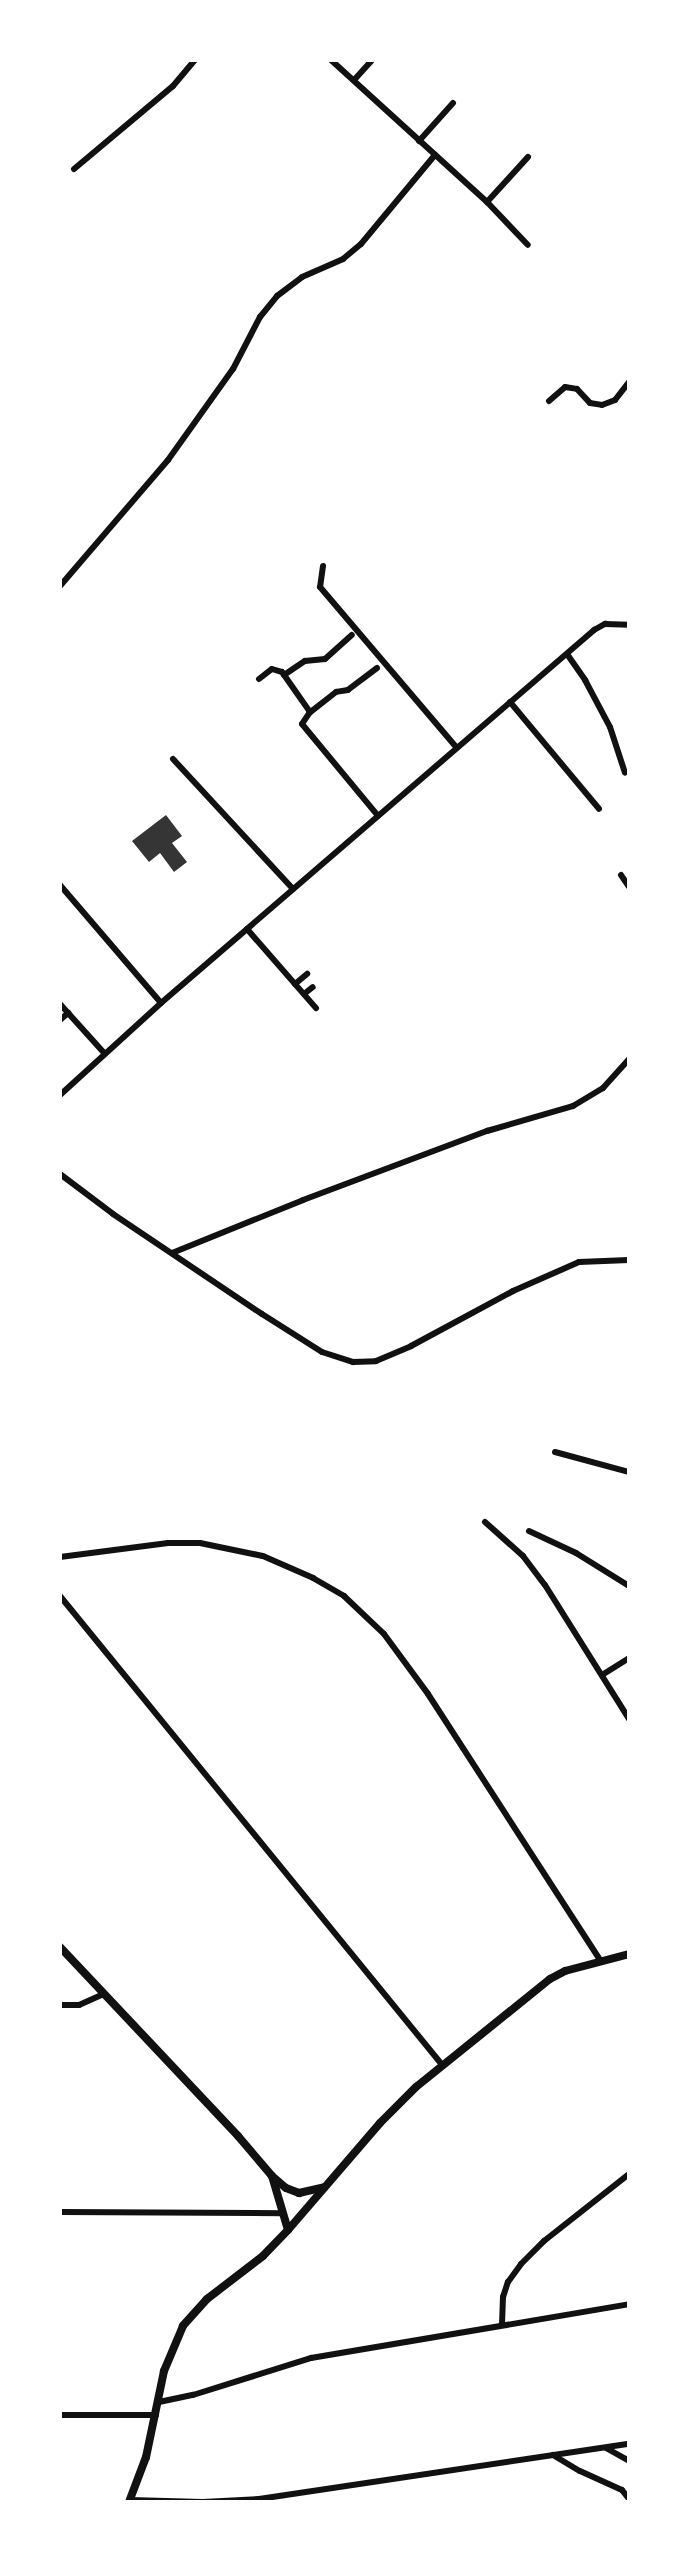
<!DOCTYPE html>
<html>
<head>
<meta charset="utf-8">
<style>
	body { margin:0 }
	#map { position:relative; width:689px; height:2562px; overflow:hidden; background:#fff; font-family:Rubik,sans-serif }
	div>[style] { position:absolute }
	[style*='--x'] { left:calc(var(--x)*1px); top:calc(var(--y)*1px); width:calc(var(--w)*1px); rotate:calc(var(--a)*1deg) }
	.building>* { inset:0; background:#353535 }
	.minor>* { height:6px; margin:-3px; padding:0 3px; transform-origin:3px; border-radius:3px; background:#111 }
	.tertiary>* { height:8px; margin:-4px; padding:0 4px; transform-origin:4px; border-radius:4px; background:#111 }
	.secondary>* { height:8px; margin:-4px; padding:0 4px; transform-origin:4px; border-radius:4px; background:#111 }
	span { translate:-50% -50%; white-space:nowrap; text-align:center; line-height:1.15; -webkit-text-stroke:6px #fff; paint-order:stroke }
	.frame { position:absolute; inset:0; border:62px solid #fff; pointer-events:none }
</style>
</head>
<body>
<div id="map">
	<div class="building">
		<i style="clip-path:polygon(166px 815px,182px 836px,172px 843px,187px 862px,174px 872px,160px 853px,149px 862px,132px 841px)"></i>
	</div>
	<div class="minor">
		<i style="--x:331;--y:60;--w:211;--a:42.3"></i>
		<i style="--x:487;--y:202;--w:59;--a:46.4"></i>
		<i style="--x:355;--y:79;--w:25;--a:-48"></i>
		<i style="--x:419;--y:141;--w:51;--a:-48.2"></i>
		<i style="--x:74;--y:169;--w:129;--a:-40"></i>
		<i style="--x:173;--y:86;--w:34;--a:-50"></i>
		<i style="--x:487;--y:202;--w:61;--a:-47.7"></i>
		<i style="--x:549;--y:401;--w:21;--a:-41"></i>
		<i style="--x:565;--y:387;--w:12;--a:9"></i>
		<i style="--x:577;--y:389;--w:19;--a:47"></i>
		<i style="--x:590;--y:403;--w:12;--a:9"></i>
		<i style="--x:602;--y:405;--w:14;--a:-21"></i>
		<i style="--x:615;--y:400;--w:23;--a:-52"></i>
		<i style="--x:323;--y:566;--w:21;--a:98"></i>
		<i style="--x:320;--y:587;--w:211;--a:49.6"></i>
		<i style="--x:60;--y:586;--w:166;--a:-49.4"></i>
		<i style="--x:168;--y:460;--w:112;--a:-54.5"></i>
		<i style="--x:233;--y:369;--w:59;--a:-62.6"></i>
		<i style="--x:260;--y:317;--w:27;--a:-51"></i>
		<i style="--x:277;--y:296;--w:31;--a:-37"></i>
		<i style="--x:302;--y:277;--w:45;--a:-23.7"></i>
		<i style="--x:343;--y:259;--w:23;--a:-40"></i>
		<i style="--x:361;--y:244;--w:116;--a:-50.3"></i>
		<i style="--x:567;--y:654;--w:32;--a:55"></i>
		<i style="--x:585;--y:680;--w:53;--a:62"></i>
		<i style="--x:610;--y:727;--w:48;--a:71.9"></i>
		<i style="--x:377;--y:668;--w:36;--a:143"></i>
		<i style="--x:348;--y:690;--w:12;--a:171"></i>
		<i style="--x:336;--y:692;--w:33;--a:142"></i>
		<i style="--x:310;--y:712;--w:14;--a:124"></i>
		<i style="--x:302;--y:724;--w:119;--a:50.4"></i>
		<i style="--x:284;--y:675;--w:25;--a:-34"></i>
		<i style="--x:305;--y:661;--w:20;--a:-6"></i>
		<i style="--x:325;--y:659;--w:36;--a:-42"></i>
		<i style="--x:259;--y:679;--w:16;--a:-38"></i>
		<i style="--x:272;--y:669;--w:10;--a:17"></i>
		<i style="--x:282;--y:672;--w:49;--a:55"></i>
		<i style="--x:510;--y:702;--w:139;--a:50.2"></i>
		<i style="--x:173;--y:759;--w:177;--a:47.3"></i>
		<i style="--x:621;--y:875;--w:14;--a:56"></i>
		<i style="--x:60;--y:885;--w:155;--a:49.4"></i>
		<i style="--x:247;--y:929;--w:105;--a:48.9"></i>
		<i style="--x:295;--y:984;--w:16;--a:-40"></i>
		<i style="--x:304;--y:994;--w:11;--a:-38"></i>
		<i style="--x:60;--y:1004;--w:67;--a:48"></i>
		<i style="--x:60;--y:1020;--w:11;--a:-41"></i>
		<i style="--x:60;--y:1095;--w:137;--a:-42.3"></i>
		<i style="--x:161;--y:1003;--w:572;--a:-40.74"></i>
		<i style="--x:594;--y:630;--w:13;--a:-29"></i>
		<i style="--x:605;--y:624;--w:24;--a:2"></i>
		<i style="--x:60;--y:1174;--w:66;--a:37"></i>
		<i style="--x:113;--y:1214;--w:179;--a:33.9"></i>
		<i style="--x:262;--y:1314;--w:71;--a:32.3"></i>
		<i style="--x:322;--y:1352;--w:33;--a:18"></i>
		<i style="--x:353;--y:1362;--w:23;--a:-2"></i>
		<i style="--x:376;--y:1361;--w:38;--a:-23"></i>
		<i style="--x:411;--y:1346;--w:116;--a:-28.3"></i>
		<i style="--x:513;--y:1291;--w:72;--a:-23.7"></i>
		<i style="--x:579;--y:1262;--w:50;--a:-2.3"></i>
		<i style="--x:172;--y:1253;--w:141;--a:-22"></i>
		<i style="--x:303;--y:1200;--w:197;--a:-20.6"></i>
		<i style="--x:487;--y:1131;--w:90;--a:-16.2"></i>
		<i style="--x:573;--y:1106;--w:35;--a:-31"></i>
		<i style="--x:603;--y:1088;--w:39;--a:-48"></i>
		<i style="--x:555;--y:1452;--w:77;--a:15.1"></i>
		<i style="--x:485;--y:1522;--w:51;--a:41.8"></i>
		<i style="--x:523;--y:1556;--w:36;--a:53"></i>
		<i style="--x:545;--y:1585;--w:158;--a:57.9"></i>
		<i style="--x:529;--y:1531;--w:52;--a:25.1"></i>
		<i style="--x:576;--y:1553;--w:62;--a:31.9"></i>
		<i style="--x:60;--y:1557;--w:109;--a:-7.4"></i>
		<i style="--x:168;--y:1543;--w:32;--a:0"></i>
		<i style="--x:200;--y:1543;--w:64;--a:11.7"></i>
		<i style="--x:263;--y:1556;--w:55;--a:23.7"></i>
		<i style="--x:313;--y:1578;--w:36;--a:30"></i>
		<i style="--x:344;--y:1596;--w:55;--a:43.5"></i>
		<i style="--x:384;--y:1634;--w:74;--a:53.7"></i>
		<i style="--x:428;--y:1694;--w:318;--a:57.1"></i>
		<i style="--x:60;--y:1596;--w:606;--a:50.82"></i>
		<i style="--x:602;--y:1675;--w:32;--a:-32"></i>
		<i style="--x:60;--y:2005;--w:19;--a:0"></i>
		<i style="--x:79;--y:2005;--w:27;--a:-24"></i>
		<i style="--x:60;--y:2212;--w:222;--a:0.3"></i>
		<i style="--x:502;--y:2325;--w:28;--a:-88"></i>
		<i style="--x:503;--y:2297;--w:16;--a:-72"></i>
		<i style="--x:508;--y:2282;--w:22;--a:-54"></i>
		<i style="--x:521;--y:2264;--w:33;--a:-45"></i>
		<i style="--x:544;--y:2241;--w:108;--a:-38.2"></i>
		<i style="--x:159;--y:2402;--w:35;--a:-12"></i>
		<i style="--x:193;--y:2395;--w:124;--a:-17.4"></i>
		<i style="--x:311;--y:2358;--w:323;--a:-9.6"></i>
		<i style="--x:60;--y:2415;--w:96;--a:0"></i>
		<i style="--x:606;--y:2448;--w:26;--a:29"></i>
		<i style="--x:553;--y:2455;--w:31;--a:31"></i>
		<i style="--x:580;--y:2471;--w:46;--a:24.3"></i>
		<i style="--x:622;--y:2490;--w:11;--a:52"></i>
		<i style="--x:130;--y:2500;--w:73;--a:1.6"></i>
		<i style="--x:203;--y:2502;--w:56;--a:-3.1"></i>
		<i style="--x:259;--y:2499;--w:374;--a:-8.5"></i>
	</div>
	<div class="tertiary">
		<i style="--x:288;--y:2230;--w:141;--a:-49.3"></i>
		<i style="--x:380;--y:2123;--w:51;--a:-45"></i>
		<i style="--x:416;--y:2087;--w:172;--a:-38.9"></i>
		<i style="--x:550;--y:1979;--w:17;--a:-28"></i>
		<i style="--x:565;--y:1971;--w:66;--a:-14.9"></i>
	</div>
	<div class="secondary">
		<i style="--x:60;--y:1947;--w:260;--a:46.7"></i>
		<i style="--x:238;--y:2136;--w:52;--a:49.6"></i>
		<i style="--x:272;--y:2176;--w:56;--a:73.5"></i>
		<i style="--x:288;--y:2230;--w:36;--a:134"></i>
		<i style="--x:263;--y:2256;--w:71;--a:142.5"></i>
		<i style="--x:207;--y:2299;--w:36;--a:132"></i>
		<i style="--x:183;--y:2326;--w:49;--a:112.9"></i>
		<i style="--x:164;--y:2371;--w:88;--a:101.8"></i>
		<i style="--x:146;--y:2457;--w:48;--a:110.7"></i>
		<i style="--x:272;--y:2176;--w:18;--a:41"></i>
		<i style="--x:286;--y:2188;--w:14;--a:21"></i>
		<i style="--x:299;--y:2193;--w:26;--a:-13"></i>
	</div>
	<div class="frame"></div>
</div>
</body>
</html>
